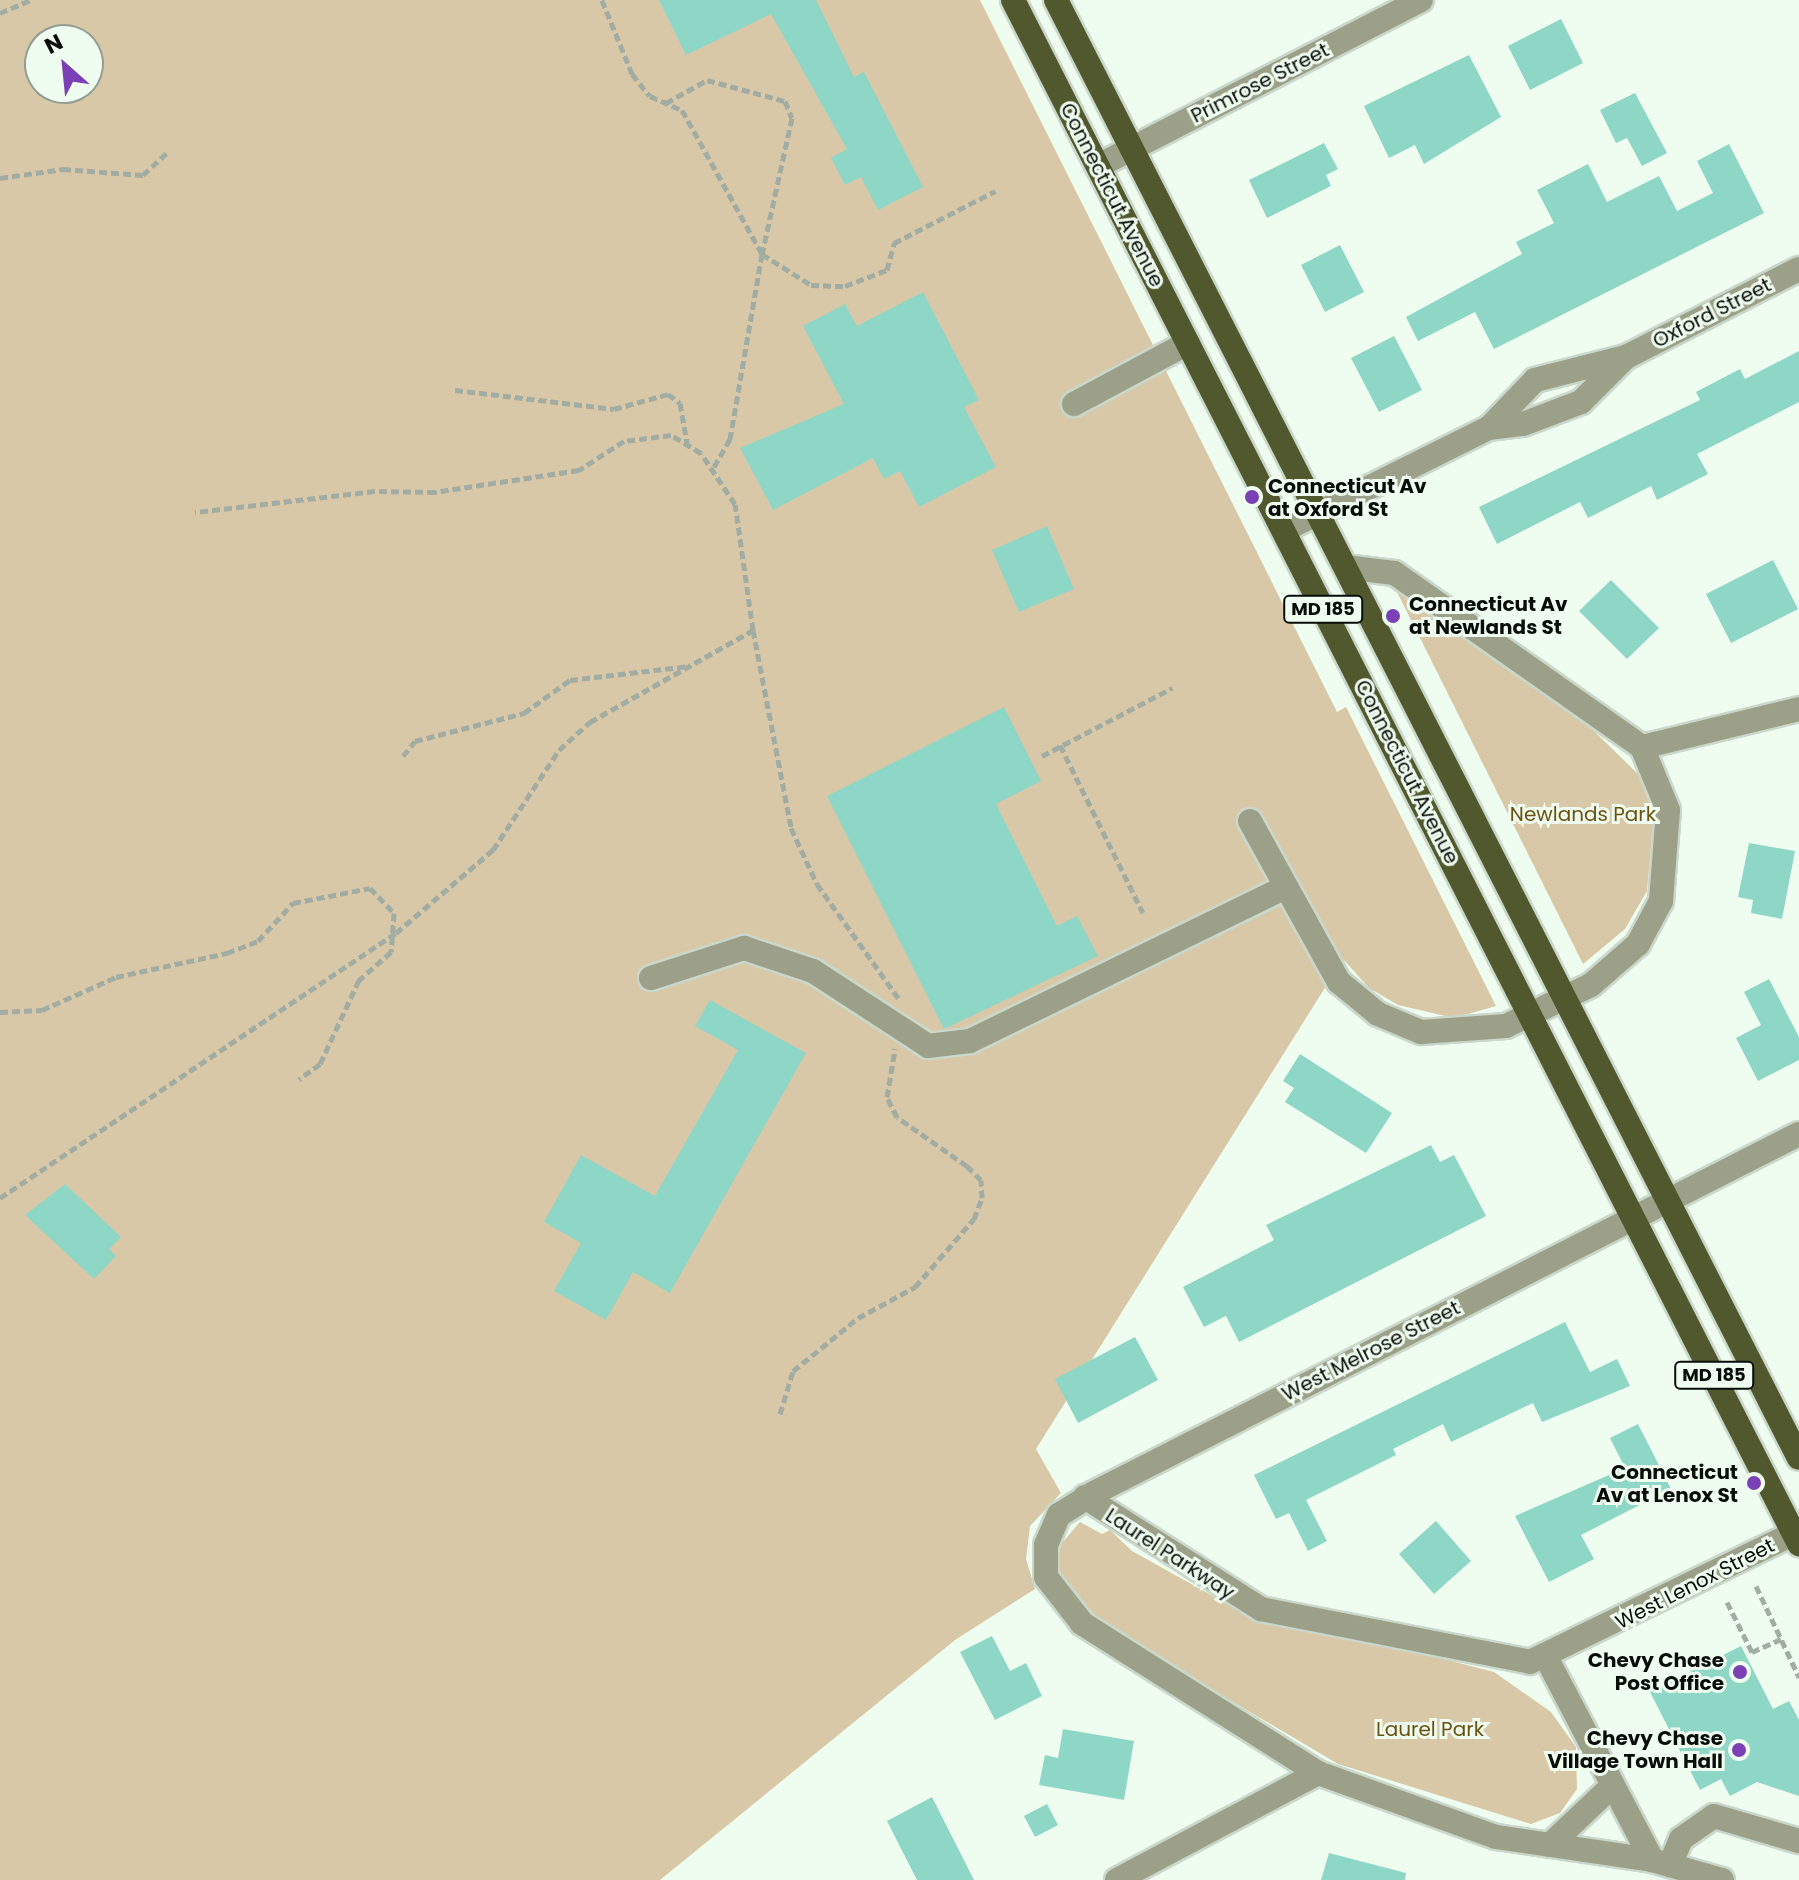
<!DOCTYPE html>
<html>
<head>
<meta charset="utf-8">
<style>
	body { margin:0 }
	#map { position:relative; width:1799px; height:1880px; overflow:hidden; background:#effdf0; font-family:Poppins,sans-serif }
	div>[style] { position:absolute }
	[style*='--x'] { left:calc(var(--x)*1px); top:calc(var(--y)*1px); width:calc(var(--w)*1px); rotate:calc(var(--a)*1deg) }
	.green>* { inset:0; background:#d8c8a8 }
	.building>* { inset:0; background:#8ed6c6 }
	.path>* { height:5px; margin-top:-2.5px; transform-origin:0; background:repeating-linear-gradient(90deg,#a1aca2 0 8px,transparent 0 12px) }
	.roads { filter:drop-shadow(2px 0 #cad7cb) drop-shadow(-2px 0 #cad7cb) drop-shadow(0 2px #cad7cb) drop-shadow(0 -2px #cad7cb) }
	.minor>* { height:24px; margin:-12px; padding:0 12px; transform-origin:12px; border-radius:12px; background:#9ca088 }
	.major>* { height:24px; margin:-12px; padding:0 12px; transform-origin:12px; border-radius:12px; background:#51582d }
	.dots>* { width:22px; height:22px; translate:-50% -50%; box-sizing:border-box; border:4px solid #effdf0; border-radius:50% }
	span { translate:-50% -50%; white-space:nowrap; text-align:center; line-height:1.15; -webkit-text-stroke:6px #effdf0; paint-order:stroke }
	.shield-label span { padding:2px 6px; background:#effdf0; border:2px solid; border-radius:6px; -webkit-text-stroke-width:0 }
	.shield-label { font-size:18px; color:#090d09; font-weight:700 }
	.street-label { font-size:20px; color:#090d09 }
	.poi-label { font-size:20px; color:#090d09; font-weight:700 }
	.left { translate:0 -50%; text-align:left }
	.right { translate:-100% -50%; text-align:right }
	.park-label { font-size:20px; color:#6b5111 }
	.north { position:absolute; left:24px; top:24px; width:80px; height:80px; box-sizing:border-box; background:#effdf0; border:2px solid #939d94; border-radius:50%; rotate:333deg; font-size:22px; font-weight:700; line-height:32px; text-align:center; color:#090d09 }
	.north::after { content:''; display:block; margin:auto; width:28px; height:36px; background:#7b40b6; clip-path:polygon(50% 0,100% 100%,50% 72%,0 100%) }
</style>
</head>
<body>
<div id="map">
	<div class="green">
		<i style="clip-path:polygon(evenodd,0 0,980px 0,1337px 712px,1346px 707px,1496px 1006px,1454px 1018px,1398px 1005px,1369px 988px,1343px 959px,1036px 1449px,1061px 1493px,1030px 1526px,1026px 1559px,1035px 1589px,955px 1640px,660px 1880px,0 1880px,0 0,40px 40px,88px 40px,88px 88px,40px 88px,40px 40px)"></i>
		<i style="clip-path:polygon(1396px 590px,1592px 729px,1639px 775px,1654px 816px,1647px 891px,1625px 929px,1583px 964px)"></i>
		<i style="clip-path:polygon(1080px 1522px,1102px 1534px,1110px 1530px,1132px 1551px,1263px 1624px,1370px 1640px,1494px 1672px,1551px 1712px,1576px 1747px,1577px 1789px,1560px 1813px,1531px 1824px,1338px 1764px,1084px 1614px,1049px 1558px)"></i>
	</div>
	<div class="building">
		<i style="clip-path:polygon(659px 0,816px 0,854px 77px,864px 72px,923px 187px,878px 210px,861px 177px,845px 185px,831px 158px,847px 149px,771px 14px,686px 55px)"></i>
		<i style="clip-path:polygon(1561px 19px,1583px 63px,1530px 90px,1508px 46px)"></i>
		<i style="clip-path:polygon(1469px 55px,1501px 117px,1424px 164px,1415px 145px,1389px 158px,1364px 106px)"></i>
		<i style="clip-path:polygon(1635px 93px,1667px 153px,1642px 166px,1627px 138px,1616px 143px,1600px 110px)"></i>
		<i style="clip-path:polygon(1324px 143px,1338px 169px,1326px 175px,1331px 186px,1267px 218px,1249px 180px)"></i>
		<i style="clip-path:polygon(1729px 144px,1764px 213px,1494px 349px,1475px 312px,1418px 341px,1406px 317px,1522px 254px,1516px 242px,1554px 223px,1537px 190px,1588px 164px,1607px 202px,1659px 176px,1677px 211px,1713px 193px,1697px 161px)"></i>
		<i style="clip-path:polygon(1340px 245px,1364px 292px,1325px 312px,1301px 265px)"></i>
		<i style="clip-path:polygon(923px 292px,979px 400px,964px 407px,996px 467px,919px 507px,900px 471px,884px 479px,873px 458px,773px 510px,740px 448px,844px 404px,803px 326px,845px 304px,857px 326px)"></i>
		<i style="clip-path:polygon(1394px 336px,1422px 390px,1379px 412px,1351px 358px)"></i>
		<i style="clip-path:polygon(1799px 351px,1799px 402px,1697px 454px,1708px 474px,1657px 500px,1651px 486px,1588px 518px,1580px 502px,1497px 544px,1479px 507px,1700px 400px,1696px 392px,1740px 369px,1745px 379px)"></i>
		<i style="clip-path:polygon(1047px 526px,1074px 589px,1019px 612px,992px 550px)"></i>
		<i style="clip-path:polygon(1773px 560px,1798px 609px,1731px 643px,1706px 594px)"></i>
		<i style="clip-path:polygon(1611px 580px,1659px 628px,1627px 659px,1579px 611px)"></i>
		<i style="clip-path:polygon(1004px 707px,1041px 781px,996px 804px,1057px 926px,1077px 916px,1098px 956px,944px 1029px,827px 796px)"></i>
		<i style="clip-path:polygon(1749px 843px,1795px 851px,1782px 919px,1751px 913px,1753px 900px,1738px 897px)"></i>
		<i style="clip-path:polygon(1769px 979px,1799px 1037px,1799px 1060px,1758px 1081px,1736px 1038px,1761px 1025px,1744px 992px)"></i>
		<i style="clip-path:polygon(710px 1000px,806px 1053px,670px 1293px,633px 1272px,606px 1320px,554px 1291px,581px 1243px,544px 1222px,581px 1155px,655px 1196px,738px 1050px,695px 1026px)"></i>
		<i style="clip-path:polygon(1300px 1054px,1392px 1113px,1366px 1153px,1285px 1102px,1294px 1088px,1283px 1081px)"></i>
		<i style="clip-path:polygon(1431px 1145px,1440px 1162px,1454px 1155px,1486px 1216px,1239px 1342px,1226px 1316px,1204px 1327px,1183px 1287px,1274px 1240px,1266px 1225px)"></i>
		<i style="clip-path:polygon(65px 1184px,121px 1237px,109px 1249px,116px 1256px,94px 1279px,25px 1215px)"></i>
		<i style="clip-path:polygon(1565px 1322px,1590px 1372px,1617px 1359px,1630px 1386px,1542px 1422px,1533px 1403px,1451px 1442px,1443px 1424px,1393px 1449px,1396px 1455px,1306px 1500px,1327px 1541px,1308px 1551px,1289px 1513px,1276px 1519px,1254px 1475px)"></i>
		<i style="clip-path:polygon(1135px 1337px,1158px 1380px,1078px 1423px,1055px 1379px)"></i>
		<i style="clip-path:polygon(1638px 1424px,1671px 1489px,1581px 1535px,1594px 1559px,1549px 1582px,1515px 1516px,1625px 1468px,1610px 1438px)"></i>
		<i style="clip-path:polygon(1436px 1521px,1471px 1561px,1434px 1594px,1399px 1554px)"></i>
		<i style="clip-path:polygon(992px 1636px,1010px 1671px,1026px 1663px,1042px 1696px,995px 1720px,960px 1652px)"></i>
		<i style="clip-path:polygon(1741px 1646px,1773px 1709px,1789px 1701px,1799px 1720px,1799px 1796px,1757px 1782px,1730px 1796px,1721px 1779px,1700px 1790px,1650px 1692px)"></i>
		<i style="clip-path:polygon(1063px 1729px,1134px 1741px,1124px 1800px,1039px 1785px,1045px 1755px,1058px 1758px)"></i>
		<i style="clip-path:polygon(932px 1797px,974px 1880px,917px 1880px,887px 1821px)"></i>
		<i style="clip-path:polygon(1047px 1804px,1058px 1825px,1035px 1837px,1024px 1816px)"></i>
		<i style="clip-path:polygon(1329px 1853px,1406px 1873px,1405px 1880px,1321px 1880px)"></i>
	</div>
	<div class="path">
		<i style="--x:602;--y:0;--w:80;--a:67.9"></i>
		<i style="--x:632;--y:74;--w:28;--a:51"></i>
		<i style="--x:650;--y:96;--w:35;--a:24"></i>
		<i style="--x:682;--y:110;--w:165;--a:60.9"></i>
		<i style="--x:762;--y:254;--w:188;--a:99.8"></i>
		<i style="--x:730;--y:439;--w:34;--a:120"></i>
		<i style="--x:0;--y:13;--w:34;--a:-23"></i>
		<i style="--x:666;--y:103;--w:47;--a:-29.3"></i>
		<i style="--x:707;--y:80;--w:81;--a:15.1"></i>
		<i style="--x:785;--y:101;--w:18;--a:68"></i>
		<i style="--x:792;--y:118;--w:139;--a:102.4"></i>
		<i style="--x:762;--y:254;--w:58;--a:32.3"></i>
		<i style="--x:811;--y:285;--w:34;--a:2"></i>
		<i style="--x:845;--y:286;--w:45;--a:-20.9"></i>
		<i style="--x:887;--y:270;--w:28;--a:-75"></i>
		<i style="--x:894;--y:243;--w:114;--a:-27.2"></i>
		<i style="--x:0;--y:178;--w:64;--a:-8.1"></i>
		<i style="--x:63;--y:169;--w:80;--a:4.3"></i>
		<i style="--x:143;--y:175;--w:35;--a:-43"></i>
		<i style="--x:455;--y:390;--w:160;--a:6.8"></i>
		<i style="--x:614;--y:409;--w:56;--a:-15.5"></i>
		<i style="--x:668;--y:394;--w:15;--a:37"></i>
		<i style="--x:680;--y:403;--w:40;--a:80"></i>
		<i style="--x:753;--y:630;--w:202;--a:79.1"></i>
		<i style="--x:791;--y:828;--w:62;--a:65.1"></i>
		<i style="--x:817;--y:884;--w:141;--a:54.5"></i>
		<i style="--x:1060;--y:745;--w:187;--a:63.7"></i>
		<i style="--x:403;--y:756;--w:19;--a:-51"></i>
		<i style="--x:415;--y:741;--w:113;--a:-14.4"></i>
		<i style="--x:524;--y:713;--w:57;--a:-35.7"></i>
		<i style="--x:570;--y:680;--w:120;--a:-6.7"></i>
		<i style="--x:1042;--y:756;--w:147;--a:-27.6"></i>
		<i style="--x:0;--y:1012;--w:42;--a:-2.7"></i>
		<i style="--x:42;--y:1010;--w:81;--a:-24"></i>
		<i style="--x:116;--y:977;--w:114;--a:-12.2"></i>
		<i style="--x:227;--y:953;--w:33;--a:-21"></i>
		<i style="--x:258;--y:941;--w:52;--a:-47.4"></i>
		<i style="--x:293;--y:903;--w:78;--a:-11"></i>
		<i style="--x:370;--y:888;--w:35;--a:46"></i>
		<i style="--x:394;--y:913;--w:39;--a:94"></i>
		<i style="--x:391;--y:952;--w:43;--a:138.8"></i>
		<i style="--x:359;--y:980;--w:93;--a:114.9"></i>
		<i style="--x:320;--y:1064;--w:26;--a:144"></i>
		<i style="--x:0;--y:1198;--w:476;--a:-33.8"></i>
		<i style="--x:396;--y:933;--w:128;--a:-40.6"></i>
		<i style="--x:493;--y:850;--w:120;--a:-56.6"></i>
		<i style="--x:559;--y:750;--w:42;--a:-42.1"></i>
		<i style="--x:590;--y:722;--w:187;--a:-29.4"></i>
		<i style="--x:753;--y:630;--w:127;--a:-98.1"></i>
		<i style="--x:735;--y:504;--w:61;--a:-123.7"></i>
		<i style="--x:701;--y:453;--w:35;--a:-149"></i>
		<i style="--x:671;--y:435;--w:47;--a:172.7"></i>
		<i style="--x:624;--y:441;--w:54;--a:147.2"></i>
		<i style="--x:579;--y:470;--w:146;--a:171.3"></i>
		<i style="--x:435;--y:492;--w:60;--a:-179"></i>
		<i style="--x:375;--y:491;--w:181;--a:173.3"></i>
		<i style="--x:780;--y:1414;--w:45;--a:-73.2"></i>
		<i style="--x:793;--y:1371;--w:84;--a:-39.2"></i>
		<i style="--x:858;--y:1318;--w:65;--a:-28.5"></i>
		<i style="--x:915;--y:1287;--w:90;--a:-49.1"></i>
		<i style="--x:974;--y:1219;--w:22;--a:-69"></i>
		<i style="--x:982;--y:1198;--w:18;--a:-93"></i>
		<i style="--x:981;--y:1180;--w:20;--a:-135"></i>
		<i style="--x:967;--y:1166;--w:85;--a:-145"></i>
		<i style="--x:897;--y:1117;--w:22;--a:-117"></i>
		<i style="--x:887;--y:1097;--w:49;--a:-80.5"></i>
		<i style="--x:1756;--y:1586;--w:101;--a:64.7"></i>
		<i style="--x:1727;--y:1602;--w:56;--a:63.4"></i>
		<i style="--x:1752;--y:1652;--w:32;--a:-24"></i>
	</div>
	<div class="roads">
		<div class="minor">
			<i style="--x:1098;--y:166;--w:363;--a:-27.2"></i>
			<i style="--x:1074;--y:404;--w:129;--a:-28.2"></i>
			<i style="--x:1489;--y:428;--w:66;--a:-46.2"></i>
			<i style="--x:1535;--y:380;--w:94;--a:-14.2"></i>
			<i style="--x:1284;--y:530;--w:229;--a:-26.5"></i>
			<i style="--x:1489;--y:428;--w:34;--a:-7"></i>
			<i style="--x:1523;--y:424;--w:62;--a:-20.8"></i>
			<i style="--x:1581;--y:402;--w:64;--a:-45"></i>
			<i style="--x:1626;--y:357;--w:194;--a:-27"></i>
			<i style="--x:1642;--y:747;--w:162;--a:-13.6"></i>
			<i style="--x:1250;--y:821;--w:184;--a:61.1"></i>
			<i style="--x:1339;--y:982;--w:50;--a:39.4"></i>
			<i style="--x:1378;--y:1014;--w:47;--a:22.7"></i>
			<i style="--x:1421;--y:1032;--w:85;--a:-4"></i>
			<i style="--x:1506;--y:1026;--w:94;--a:-25.8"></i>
			<i style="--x:1591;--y:985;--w:62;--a:-41.1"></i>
			<i style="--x:1638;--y:944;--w:49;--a:-61.9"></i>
			<i style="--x:1661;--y:901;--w:91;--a:-85.6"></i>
			<i style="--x:1668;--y:810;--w:68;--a:-112.4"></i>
			<i style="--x:1642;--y:747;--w:303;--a:-144.9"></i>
			<i style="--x:1394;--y:573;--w:49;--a:-173"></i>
			<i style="--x:651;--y:978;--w:98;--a:-17.9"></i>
			<i style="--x:744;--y:948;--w:73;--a:18.4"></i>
			<i style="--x:813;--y:971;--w:137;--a:33.1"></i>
			<i style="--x:928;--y:1046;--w:42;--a:-6.8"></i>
			<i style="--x:970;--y:1041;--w:349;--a:-26"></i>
			<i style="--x:1085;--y:1497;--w:209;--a:32.5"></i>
			<i style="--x:1261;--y:1609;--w:274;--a:11.1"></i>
			<i style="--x:1530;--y:1662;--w:299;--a:-26"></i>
			<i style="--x:1547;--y:1659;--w:227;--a:62.4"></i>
			<i style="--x:1550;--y:1845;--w:84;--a:-43.6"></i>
			<i style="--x:1670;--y:1865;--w:28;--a:-67"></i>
			<i style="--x:1681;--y:1839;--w:40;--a:-34.9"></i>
			<i style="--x:1714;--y:1816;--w:89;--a:16.4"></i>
			<i style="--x:1117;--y:1880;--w:228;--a:-28"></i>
			<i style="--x:1722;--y:1880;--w:73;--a:-164.1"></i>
			<i style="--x:1652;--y:1860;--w:158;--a:-171.6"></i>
			<i style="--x:1496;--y:1837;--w:189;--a:-160.2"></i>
			<i style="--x:1318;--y:1773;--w:280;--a:-147.6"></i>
			<i style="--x:1082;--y:1623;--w:58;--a:-128"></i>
			<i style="--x:1046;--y:1577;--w:32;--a:-90"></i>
			<i style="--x:1046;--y:1545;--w:33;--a:-67"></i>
			<i style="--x:1059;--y:1515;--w:41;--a:-32.2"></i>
			<i style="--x:1094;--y:1493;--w:791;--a:-26.99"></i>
		</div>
		<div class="major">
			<i style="--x:1013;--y:0;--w:1733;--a:63.02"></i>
			<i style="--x:1056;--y:0;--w:1636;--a:63"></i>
		</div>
	</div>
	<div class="dots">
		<i style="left:1252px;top:497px;background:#7b40b6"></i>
		<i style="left:1393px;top:616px;background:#7b40b6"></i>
		<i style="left:1754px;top:1483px;background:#7b40b6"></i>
		<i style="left:1740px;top:1672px;background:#7b40b6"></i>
		<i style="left:1739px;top:1750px;background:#7b40b6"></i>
	</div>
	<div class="shield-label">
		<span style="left:1323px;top:609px">MD 185</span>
		<span style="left:1714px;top:1375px">MD 185</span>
	</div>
	<div class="street-label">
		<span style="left:1260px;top:83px;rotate:-27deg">Primrose Street</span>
		<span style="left:1112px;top:195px;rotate:63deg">Connecticut Avenue</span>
		<span style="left:1712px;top:313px;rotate:-27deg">Oxford Street</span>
		<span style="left:1407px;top:772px;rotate:63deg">Connecticut Avenue</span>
		<span style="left:1371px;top:1351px;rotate:-27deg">West Melrose Street</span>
		<span style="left:1170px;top:1554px;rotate:33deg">Laurel Parkway</span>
		<span style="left:1695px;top:1584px;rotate:-27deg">West Lenox Street</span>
	</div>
	<div class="poi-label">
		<span class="left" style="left:1268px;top:498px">Connecticut Av<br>at Oxford St</span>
		<span class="left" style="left:1409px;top:616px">Connecticut Av<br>at Newlands St</span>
		<span class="right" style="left:1738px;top:1484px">Connecticut<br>Av at Lenox St</span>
		<span class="right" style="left:1724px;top:1672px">Chevy Chase<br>Post Office</span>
		<span class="right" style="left:1723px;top:1750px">Chevy Chase<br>Village Town Hall</span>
	</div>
	<div class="park-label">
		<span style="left:1583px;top:814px">Newlands Park</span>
		<span style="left:1430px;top:1729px">Laurel Park</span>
	</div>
	<div class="north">N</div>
</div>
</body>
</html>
